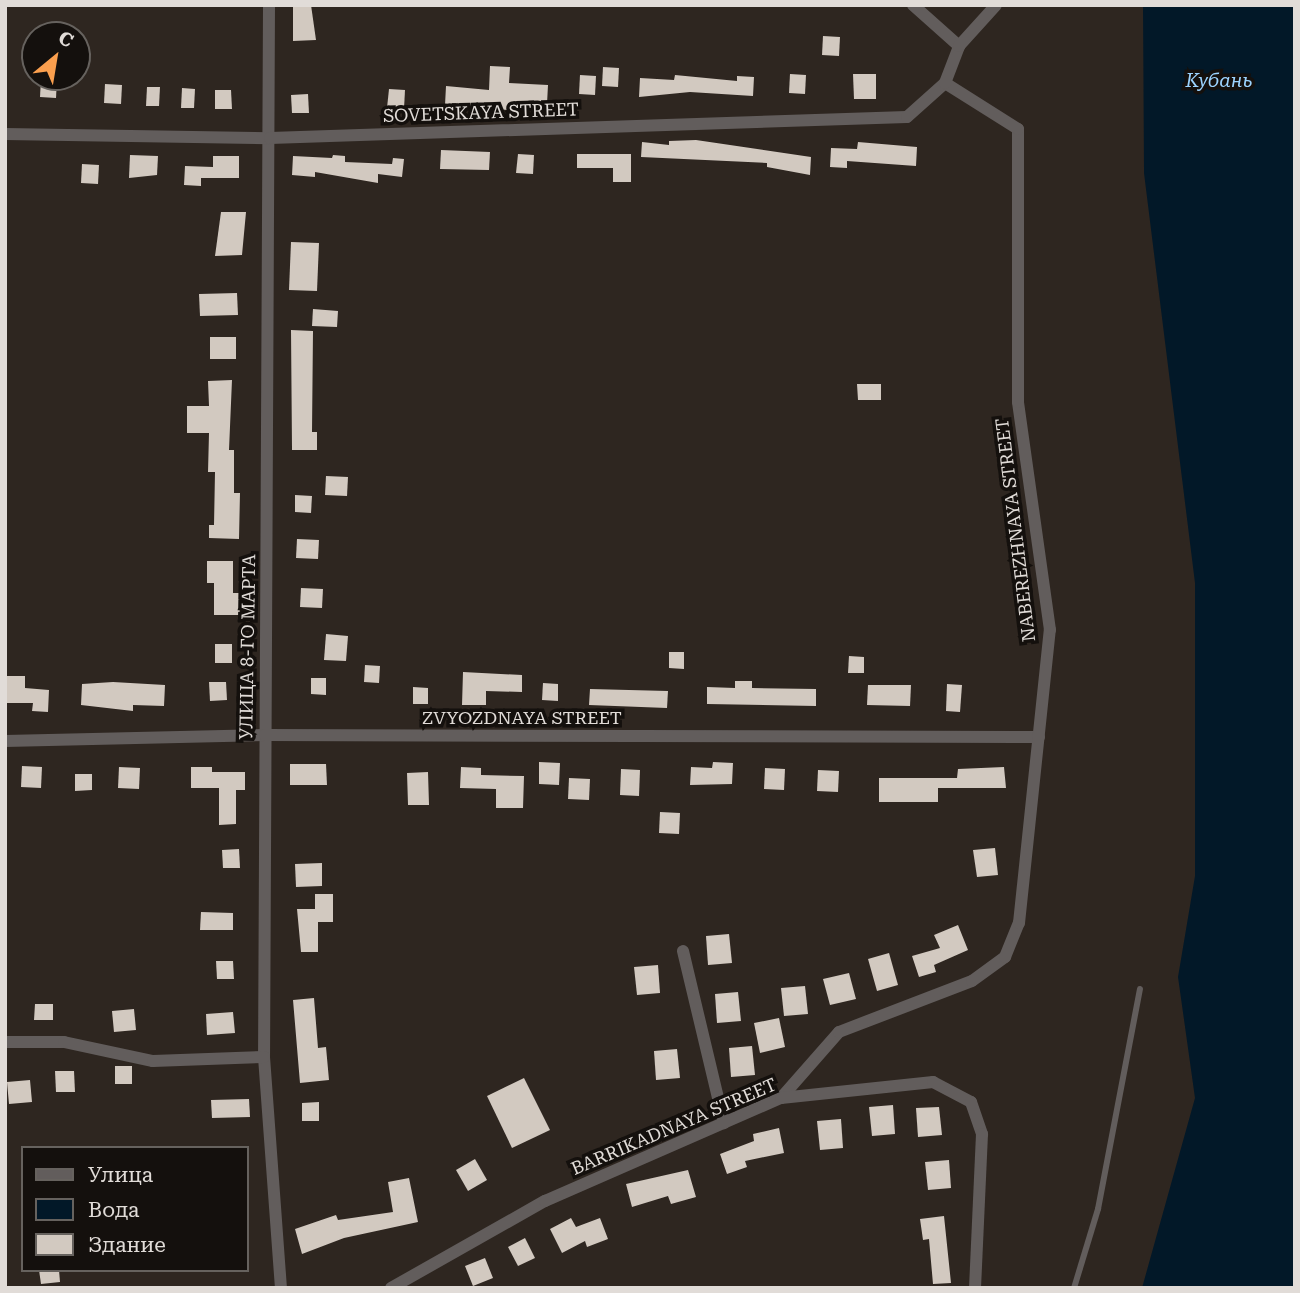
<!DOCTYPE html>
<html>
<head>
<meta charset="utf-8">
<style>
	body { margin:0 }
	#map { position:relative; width:1300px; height:1293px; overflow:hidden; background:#2e2620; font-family:"Roboto Serif",serif }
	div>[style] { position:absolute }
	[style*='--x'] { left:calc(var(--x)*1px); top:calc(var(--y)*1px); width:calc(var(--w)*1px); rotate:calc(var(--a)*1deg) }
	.water>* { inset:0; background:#021828 }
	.building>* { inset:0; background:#d2c9c0 }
	.lane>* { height:6px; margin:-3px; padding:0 3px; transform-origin:3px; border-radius:3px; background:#625d5c }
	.street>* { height:12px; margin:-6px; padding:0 6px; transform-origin:6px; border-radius:6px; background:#625d5c }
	span { translate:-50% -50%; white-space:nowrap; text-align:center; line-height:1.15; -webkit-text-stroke:7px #14100d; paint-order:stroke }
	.street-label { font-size:18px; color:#e1dcd8 }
	.water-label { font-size:19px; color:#9cd3fe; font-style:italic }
	.frame { position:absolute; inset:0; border:7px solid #e1dcd8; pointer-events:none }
	.legend { position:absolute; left:21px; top:1146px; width:228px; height:126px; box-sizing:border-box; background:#14100d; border:2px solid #66625e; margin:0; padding:9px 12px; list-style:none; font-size:21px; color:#e1dcd8 }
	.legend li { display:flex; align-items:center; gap:14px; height:35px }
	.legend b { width:35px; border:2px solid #66625e }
	.north { position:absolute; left:21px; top:21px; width:70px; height:70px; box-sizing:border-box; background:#14100d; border:2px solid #66625e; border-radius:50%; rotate:30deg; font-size:19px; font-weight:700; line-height:28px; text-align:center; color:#e1dcd8 }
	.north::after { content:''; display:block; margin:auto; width:24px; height:32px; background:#fa9f4e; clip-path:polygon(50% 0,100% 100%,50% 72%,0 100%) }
</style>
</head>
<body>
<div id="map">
	<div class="water">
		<i style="clip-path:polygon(1143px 5px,1295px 5px,1295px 1288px,1142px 1288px,1195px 1098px,1178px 977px,1195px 876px,1195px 583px,1144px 173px)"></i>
	</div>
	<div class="building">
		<i style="clip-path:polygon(293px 5px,311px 5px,316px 40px,293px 41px)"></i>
		<i style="clip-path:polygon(823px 36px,840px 37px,839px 56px,822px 55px)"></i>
		<i style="clip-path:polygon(490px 66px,510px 67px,509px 83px,548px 85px,547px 104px,508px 103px,508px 110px,445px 105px,446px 86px,489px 90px)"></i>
		<i style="clip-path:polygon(603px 67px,619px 68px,618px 87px,602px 86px)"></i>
		<i style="clip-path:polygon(790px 74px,806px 75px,805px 94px,789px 93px)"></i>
		<i style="clip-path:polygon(853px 74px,876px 74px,876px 99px,854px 99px)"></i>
		<i style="clip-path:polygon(580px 75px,596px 76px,595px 95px,579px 94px)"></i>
		<i style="clip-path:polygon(675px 75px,737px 81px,737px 76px,754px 77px,753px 96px,690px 92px,639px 97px,640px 78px,674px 80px)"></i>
		<i style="clip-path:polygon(41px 78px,57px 79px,56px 98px,40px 97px)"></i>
		<i style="clip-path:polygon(105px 84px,122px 85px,121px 104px,104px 103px)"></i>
		<i style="clip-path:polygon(147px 87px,160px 87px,159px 106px,146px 106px)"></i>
		<i style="clip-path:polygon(182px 88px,195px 89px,194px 108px,181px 108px)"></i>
		<i style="clip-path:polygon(389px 89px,405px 90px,404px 109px,387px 108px)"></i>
		<i style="clip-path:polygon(215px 90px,231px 90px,232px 109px,215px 109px)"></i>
		<i style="clip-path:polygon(308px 94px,309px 113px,292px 113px,291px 95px)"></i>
		<i style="clip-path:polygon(696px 140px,811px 157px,810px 175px,767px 167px,767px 163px,641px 157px,642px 142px,669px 145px,669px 141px)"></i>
		<i style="clip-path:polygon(858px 142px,917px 147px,916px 166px,847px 161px,847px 168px,830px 167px,831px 148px,857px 149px)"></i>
		<i style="clip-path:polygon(441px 150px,490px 152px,489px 170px,440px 169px)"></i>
		<i style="clip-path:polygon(518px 154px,534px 155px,533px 174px,516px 173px)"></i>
		<i style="clip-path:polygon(577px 154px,631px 154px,631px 182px,613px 182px,613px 168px,577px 168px)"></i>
		<i style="clip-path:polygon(130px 155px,158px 156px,157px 175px,129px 178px)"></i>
		<i style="clip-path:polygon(333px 155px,345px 156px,345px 162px,392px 164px,393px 158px,404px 159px,402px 177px,378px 174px,378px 183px,315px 172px,315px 177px,292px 175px,293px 156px,332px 158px)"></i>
		<i style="clip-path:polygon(213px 156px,239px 156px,239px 178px,201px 178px,201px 186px,184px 185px,185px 166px,213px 167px)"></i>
		<i style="clip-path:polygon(82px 164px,99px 165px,98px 184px,81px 183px)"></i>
		<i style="clip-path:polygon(221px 212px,246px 212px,242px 255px,215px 256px)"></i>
		<i style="clip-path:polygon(291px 242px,319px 243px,317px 291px,289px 290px)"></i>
		<i style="clip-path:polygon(237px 293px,238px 315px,200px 316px,199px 294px)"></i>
		<i style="clip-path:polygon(313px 309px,338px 311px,337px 327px,312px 326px)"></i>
		<i style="clip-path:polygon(291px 330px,313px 331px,312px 432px,317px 432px,317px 450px,292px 450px)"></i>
		<i style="clip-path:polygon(210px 337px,236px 337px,236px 359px,210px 359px)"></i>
		<i style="clip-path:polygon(232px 380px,229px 450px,234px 450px,234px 493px,240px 493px,239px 539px,209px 538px,209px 525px,214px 525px,215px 472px,208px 472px,209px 433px,187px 433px,187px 406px,209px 406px,208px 381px)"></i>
		<i style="clip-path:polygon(857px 384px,881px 384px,881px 400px,858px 400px)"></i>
		<i style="clip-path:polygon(326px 476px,348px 477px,347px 496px,325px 495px)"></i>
		<i style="clip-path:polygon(295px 495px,312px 496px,311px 513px,295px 512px)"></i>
		<i style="clip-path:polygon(297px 539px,319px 540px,318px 559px,296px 558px)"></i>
		<i style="clip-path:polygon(207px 561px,233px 561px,233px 593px,240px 593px,240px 615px,214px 615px,214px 583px,207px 583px)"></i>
		<i style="clip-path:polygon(301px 588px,323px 589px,322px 608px,300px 607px)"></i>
		<i style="clip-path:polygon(326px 634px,348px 636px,346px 661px,324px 660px)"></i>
		<i style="clip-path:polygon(215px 644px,232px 644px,232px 663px,215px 663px)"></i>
		<i style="clip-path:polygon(669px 652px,684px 652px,684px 669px,669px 668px)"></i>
		<i style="clip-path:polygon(849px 656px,864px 657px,864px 673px,848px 673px)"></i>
		<i style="clip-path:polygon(365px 665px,380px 666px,379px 683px,364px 682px)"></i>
		<i style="clip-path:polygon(463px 672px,522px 675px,522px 692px,486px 691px,486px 705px,462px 705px)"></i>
		<i style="clip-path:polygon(5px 676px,25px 676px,25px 688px,49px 690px,48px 712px,32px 711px,33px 703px,5px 703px)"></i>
		<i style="clip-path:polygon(311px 678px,326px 678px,326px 695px,311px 694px)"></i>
		<i style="clip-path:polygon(735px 681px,752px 681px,752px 688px,816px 689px,816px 706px,707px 704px,707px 687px,735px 688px)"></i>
		<i style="clip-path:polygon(113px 682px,165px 685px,164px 706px,133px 705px,133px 711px,81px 705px,82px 684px)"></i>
		<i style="clip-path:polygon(209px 682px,226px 682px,227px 700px,210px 701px)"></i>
		<i style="clip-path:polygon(543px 683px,558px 684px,558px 701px,542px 700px)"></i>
		<i style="clip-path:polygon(947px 684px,962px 685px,960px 712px,946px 711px)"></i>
		<i style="clip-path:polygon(868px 685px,911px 685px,910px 706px,867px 705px)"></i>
		<i style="clip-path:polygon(413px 687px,428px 688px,428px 704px,413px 704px)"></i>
		<i style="clip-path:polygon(590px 689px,668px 691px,667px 708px,589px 705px)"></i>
		<i style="clip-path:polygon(539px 762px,560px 763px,559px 785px,539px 784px)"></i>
		<i style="clip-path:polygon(713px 762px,733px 763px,732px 784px,690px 785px,691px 767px,712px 768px)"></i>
		<i style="clip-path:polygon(290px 764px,326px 764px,327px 785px,290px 785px)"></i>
		<i style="clip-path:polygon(22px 766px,42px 767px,41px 788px,21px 787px)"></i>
		<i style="clip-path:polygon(119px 767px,140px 768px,139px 789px,118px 788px)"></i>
		<i style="clip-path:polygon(191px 767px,212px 767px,212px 772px,245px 772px,245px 790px,236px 790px,236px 824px,219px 825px,219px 788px,191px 788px)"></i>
		<i style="clip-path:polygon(461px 767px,481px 768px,481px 775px,524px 776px,523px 808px,496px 808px,496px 789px,460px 788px)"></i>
		<i style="clip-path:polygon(1004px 767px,1006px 788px,938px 788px,938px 802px,879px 802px,879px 778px,957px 778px,958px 769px)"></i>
		<i style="clip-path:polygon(765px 768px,785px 769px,784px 790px,764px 789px)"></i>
		<i style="clip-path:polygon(621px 769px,640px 770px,639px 796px,620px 795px)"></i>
		<i style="clip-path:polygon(818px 770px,839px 771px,838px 792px,817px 791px)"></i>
		<i style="clip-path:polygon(428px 772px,429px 805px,408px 805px,407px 773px)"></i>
		<i style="clip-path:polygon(75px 774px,92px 774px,92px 790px,75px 791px)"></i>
		<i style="clip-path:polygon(569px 778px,590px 779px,589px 800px,568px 799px)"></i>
		<i style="clip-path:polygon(660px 812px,680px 813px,679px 834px,659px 833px)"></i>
		<i style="clip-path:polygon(995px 848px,998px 875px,977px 877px,973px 850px)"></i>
		<i style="clip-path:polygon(239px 849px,240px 868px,223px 868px,222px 850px)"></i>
		<i style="clip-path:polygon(322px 863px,322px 886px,296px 887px,295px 864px)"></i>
		<i style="clip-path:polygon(315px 894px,333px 894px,333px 922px,318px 922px,318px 952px,301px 952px,297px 909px,315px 909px)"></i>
		<i style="clip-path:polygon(201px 912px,233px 913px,233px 930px,200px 930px)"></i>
		<i style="clip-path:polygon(958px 925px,968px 950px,934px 965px,936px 972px,919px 977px,912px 956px,940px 948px,934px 935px)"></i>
		<i style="clip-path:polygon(729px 934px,732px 963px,708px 965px,706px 936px)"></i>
		<i style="clip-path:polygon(889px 953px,898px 985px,877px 991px,868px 959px)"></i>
		<i style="clip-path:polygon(216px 961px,233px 961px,234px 979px,217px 979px)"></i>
		<i style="clip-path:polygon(658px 965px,660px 993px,637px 995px,634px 967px)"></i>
		<i style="clip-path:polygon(849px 973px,856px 999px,830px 1005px,823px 979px)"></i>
		<i style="clip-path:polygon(805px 986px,808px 1014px,784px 1016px,781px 988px)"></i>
		<i style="clip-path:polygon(738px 992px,741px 1021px,717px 1023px,715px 994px)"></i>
		<i style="clip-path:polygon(314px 998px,318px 1048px,326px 1047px,329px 1080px,300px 1083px,293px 1000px)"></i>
		<i style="clip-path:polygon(35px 1004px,53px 1004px,53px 1020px,34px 1020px)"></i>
		<i style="clip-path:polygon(134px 1009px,136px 1030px,114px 1032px,112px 1011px)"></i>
		<i style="clip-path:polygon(233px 1012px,235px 1033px,207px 1035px,206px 1014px)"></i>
		<i style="clip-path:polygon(779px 1018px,785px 1047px,760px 1053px,754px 1023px)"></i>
		<i style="clip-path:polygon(752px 1046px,755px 1075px,731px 1077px,729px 1048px)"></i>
		<i style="clip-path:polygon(677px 1049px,680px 1078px,656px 1080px,654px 1051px)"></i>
		<i style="clip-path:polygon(115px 1066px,132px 1066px,132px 1084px,115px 1084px)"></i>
		<i style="clip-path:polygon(55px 1071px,74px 1071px,75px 1092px,56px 1092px)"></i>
		<i style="clip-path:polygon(524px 1078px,550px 1130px,512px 1148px,487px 1096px)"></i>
		<i style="clip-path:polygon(30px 1080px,32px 1102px,9px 1104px,7px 1082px)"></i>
		<i style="clip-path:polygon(249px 1099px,250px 1117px,212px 1118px,211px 1100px)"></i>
		<i style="clip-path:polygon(319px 1102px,319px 1121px,302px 1121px,302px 1103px)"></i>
		<i style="clip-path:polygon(893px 1105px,895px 1134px,872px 1136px,869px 1107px)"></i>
		<i style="clip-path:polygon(939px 1107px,942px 1135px,918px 1137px,916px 1108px)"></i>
		<i style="clip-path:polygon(841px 1119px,843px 1148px,820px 1150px,817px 1121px)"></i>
		<i style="clip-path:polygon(779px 1128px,784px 1153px,745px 1161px,747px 1167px,727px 1174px,720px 1154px,754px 1141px,753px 1134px)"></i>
		<i style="clip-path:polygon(475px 1159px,487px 1180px,468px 1191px,456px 1170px)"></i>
		<i style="clip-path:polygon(949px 1160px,951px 1188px,928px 1190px,925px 1162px)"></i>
		<i style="clip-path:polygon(688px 1170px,696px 1197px,671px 1204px,668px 1196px,632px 1207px,626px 1184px)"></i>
		<i style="clip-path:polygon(409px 1178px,418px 1222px,344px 1238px,302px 1254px,295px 1229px,336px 1215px,338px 1220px,393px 1212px,388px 1182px)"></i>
		<i style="clip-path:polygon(944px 1216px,951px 1283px,933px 1284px,929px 1239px,923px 1240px,920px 1219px)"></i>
		<i style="clip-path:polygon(571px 1218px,576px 1227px,600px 1218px,608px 1239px,587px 1247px,585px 1241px,562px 1253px,550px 1229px)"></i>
		<i style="clip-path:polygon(525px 1238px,535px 1258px,518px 1266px,508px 1247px)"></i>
		<i style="clip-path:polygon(485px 1258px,493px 1278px,473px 1286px,465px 1266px)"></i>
		<i style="clip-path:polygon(39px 1270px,59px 1270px,60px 1282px,41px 1284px)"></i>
	</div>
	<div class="lane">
		<i style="--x:1074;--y:1288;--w:83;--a:-73.1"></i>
		<i style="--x:1098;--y:1209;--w:224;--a:-79.2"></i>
	</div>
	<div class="street">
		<i style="--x:269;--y:5;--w:1052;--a:90.27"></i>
		<i style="--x:264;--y:1057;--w:232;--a:85.8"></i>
		<i style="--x:913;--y:5;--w:62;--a:41.7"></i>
		<i style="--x:5;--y:134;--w:265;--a:0.9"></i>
		<i style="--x:270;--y:138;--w:637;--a:-1.89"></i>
		<i style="--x:907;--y:117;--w:51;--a:-41.8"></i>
		<i style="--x:5;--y:741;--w:260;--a:-1.3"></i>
		<i style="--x:265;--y:735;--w:774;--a:0.15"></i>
		<i style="--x:683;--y:951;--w:177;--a:76.6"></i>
		<i style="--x:5;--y:1042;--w:59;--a:0"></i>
		<i style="--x:64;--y:1042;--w:91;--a:12.1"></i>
		<i style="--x:153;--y:1061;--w:111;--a:-2.1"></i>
		<i style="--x:781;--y:1098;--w:88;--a:-48.7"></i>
		<i style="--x:839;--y:1032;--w:142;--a:-21"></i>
		<i style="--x:972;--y:981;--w:41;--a:-36"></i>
		<i style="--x:1005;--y:957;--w:37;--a:-68"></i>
		<i style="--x:1019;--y:923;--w:295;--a:-84"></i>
		<i style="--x:1050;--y:630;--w:230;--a:-98"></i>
		<i style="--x:1018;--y:402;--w:273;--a:-90"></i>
		<i style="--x:1018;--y:129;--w:86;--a:-147.8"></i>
		<i style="--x:945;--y:83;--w:40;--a:-69"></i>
		<i style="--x:959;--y:46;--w:55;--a:-47.9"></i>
		<i style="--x:391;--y:1288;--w:177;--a:-29.5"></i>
		<i style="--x:545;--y:1201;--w:257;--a:-23.6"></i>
		<i style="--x:781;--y:1098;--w:153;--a:-6"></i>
		<i style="--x:933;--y:1082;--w:43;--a:27.8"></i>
		<i style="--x:971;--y:1102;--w:34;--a:71"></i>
		<i style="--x:982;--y:1134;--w:154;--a:92.6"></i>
	</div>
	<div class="street-label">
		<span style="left:481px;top:113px;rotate:-2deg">SOVETSKAYA STREET</span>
		<span style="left:1016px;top:530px;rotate:-97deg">NABEREZHNAYA STREET</span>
		<span style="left:248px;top:647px;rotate:-89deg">УЛИЦА 8-ГО МАРТА</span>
		<span style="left:522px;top:718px">ZVYOZDNAYA STREET</span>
		<span style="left:674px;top:1127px;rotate:-23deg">BARRIKADNAYA STREET</span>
	</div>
	<div class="water-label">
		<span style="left:1219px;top:81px">Кубань</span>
	</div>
	<div class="frame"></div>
	<ul class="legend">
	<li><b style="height:9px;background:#625d5c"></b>Улица</li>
	<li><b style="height:19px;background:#021828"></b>Вода</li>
	<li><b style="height:19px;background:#d2c9c0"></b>Здание</li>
	</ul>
	<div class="north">С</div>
</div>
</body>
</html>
